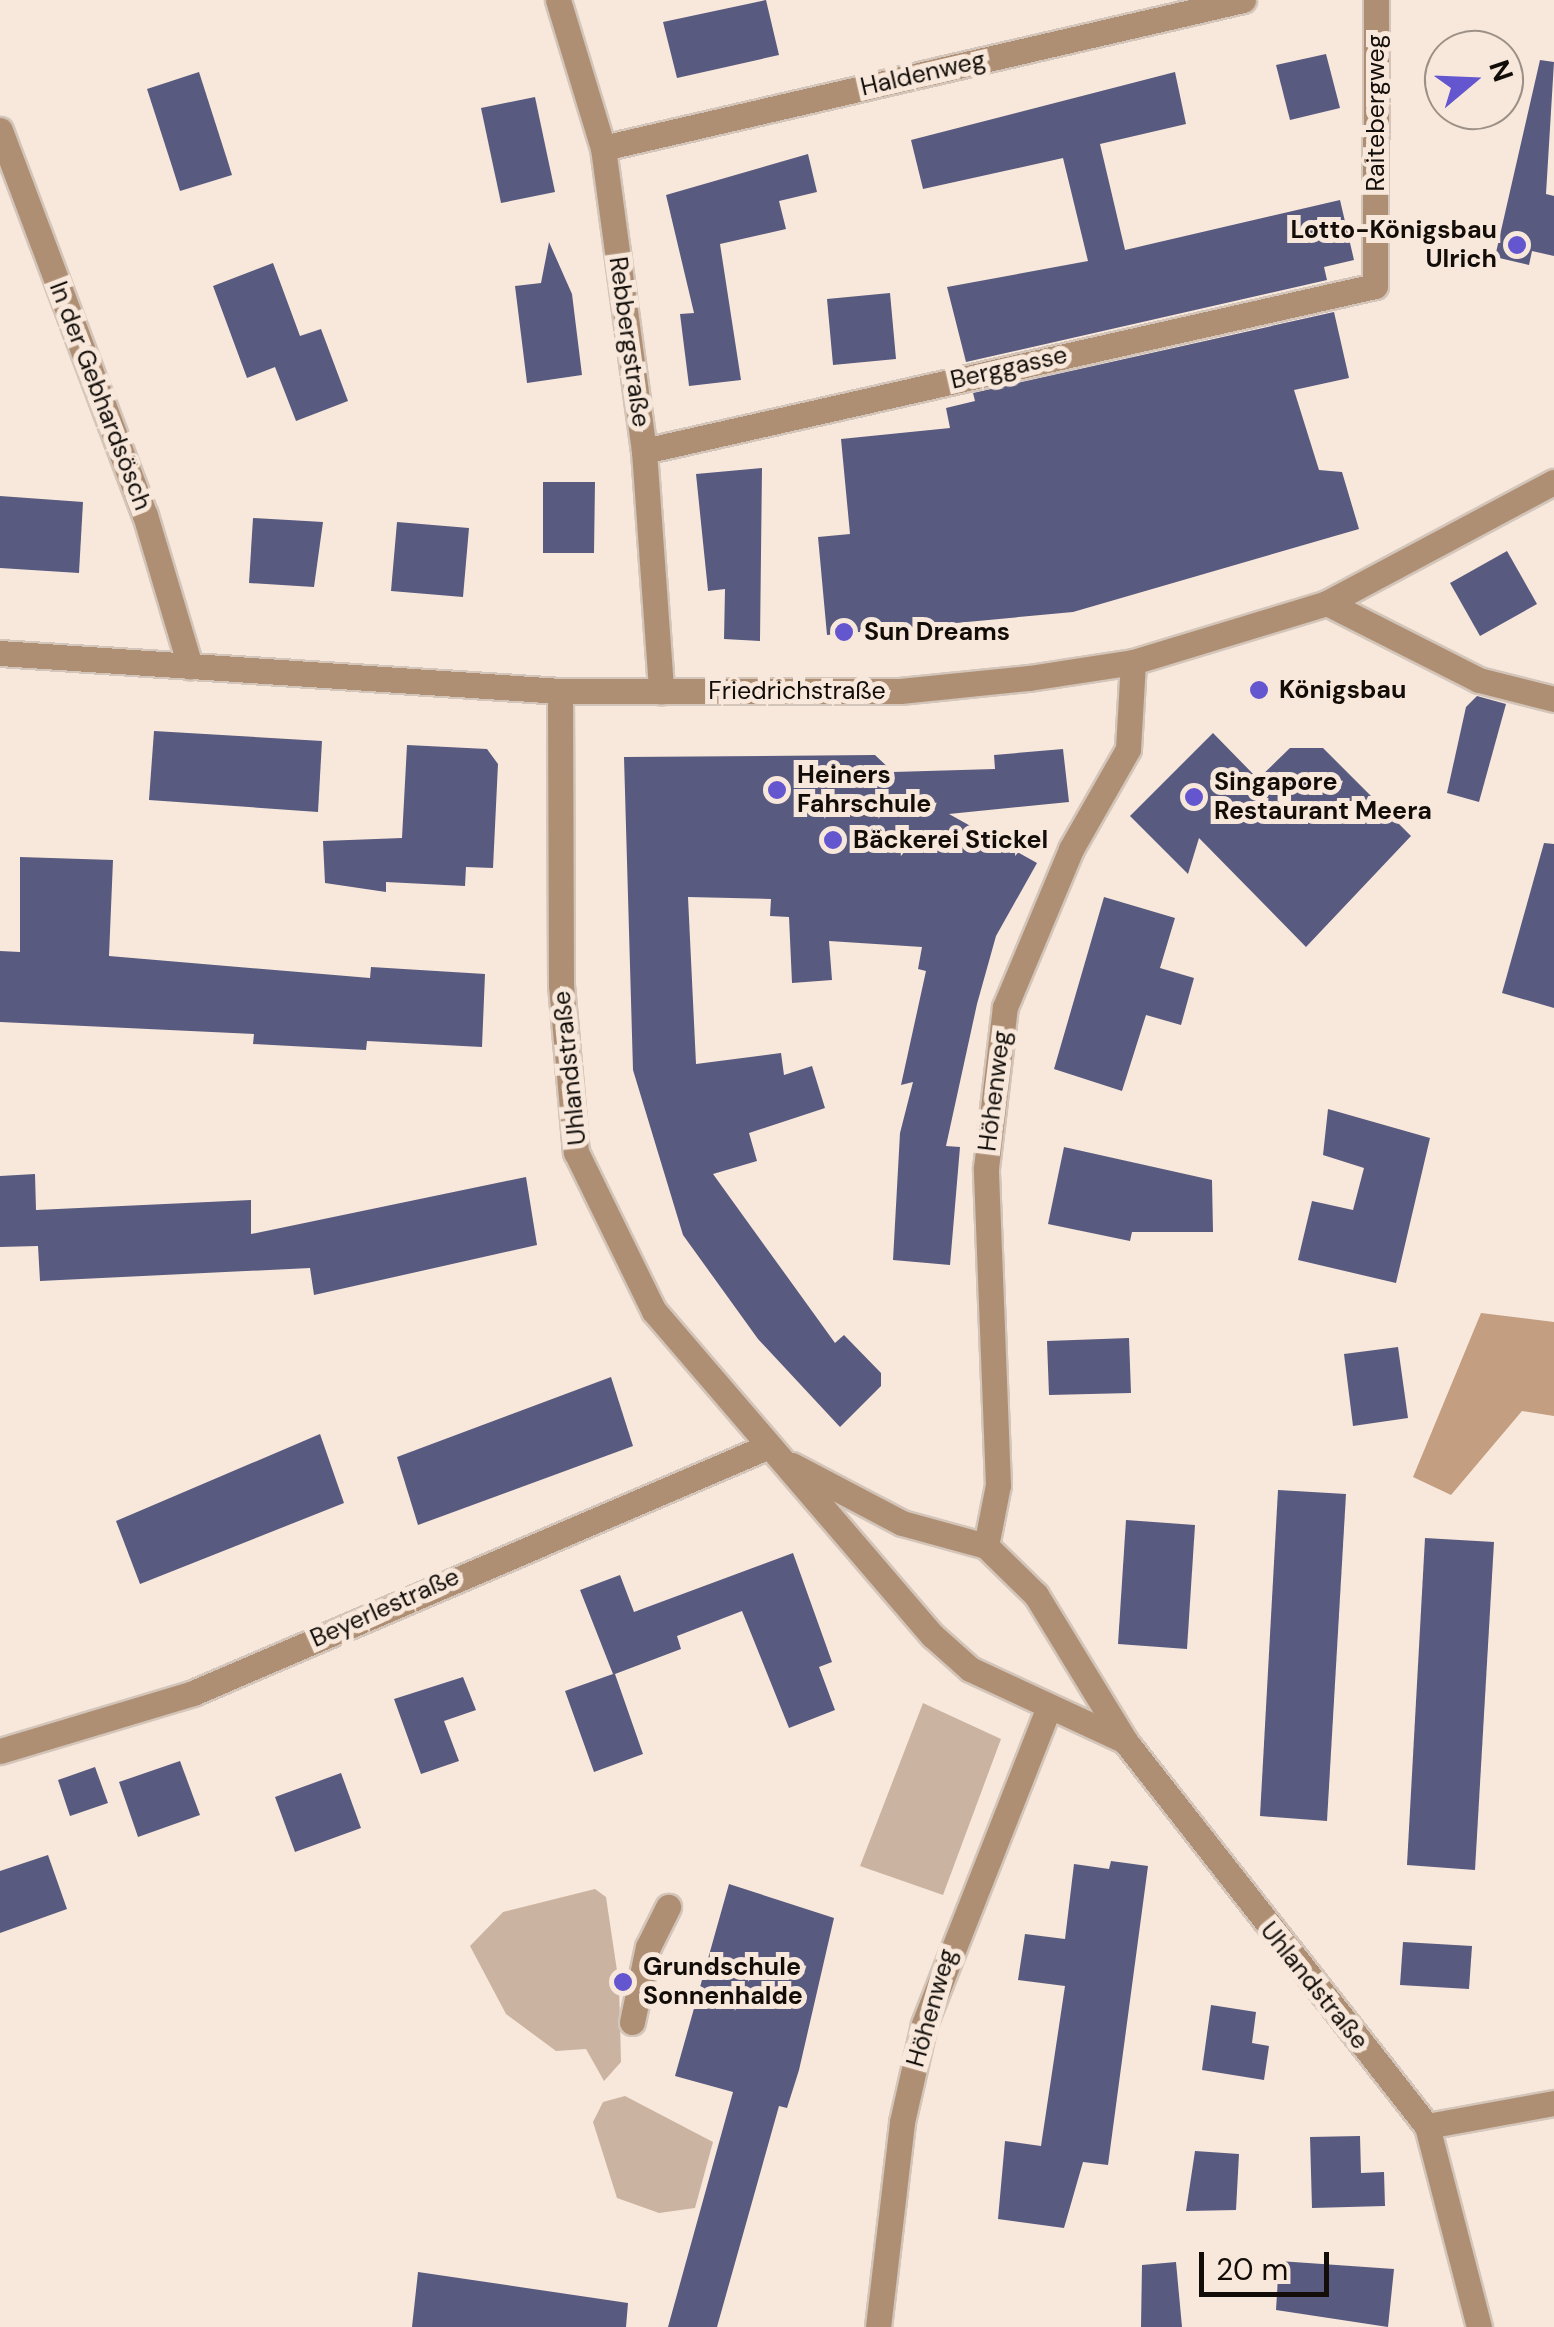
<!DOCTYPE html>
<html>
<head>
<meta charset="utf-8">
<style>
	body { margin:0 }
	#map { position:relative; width:1554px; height:2327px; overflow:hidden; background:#f8e8db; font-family:"DM Sans",sans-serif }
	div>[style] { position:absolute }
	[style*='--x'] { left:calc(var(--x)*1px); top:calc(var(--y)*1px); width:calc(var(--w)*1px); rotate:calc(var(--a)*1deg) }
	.green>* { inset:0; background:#cbb3a1 }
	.forest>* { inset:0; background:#c39e81 }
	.building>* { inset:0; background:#595a7f }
	.roads { filter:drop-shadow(2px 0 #d3c5b9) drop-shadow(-2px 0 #d3c5b9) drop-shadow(0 2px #d3c5b9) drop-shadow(0 -2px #d3c5b9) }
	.minor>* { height:25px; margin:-12.5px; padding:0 12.5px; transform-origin:12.5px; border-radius:12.5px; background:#af8f74 }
	.dots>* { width:28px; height:28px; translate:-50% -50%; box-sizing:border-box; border:5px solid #f8e8db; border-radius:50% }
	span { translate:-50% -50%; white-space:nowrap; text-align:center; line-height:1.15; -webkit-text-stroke:10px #f8e8db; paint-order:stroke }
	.street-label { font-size:25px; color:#120d09 }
	.poi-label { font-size:25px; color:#120d09; font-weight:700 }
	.right { translate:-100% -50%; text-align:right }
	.left { translate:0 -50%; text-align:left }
	.north { position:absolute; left:1424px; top:30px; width:100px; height:100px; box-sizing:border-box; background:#f8e8db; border:2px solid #9c9087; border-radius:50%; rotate:71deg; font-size:28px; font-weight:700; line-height:40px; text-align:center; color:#120d09 }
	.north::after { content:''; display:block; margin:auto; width:35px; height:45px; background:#6456cf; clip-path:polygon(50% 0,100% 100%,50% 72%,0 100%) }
	.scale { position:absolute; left:1199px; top:2252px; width:130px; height:45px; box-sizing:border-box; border:5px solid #120d09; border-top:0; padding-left:12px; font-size:30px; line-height:35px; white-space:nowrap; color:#120d09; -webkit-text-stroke:8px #f8e8db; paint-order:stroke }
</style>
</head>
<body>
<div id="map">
	<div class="green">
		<i style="clip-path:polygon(923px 1703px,1001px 1739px,943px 1895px,860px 1866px)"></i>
		<i style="clip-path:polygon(595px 1889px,606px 1897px,619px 1984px,621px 2062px,604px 2081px,586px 2049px,556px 2051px,506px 2014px,470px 1946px,503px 1912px)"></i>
		<i style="clip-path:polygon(625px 2096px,713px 2142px,695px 2208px,659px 2213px,617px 2198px,593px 2122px,603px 2102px)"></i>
	</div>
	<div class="forest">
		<i style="clip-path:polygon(1481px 1313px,1554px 1322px,1554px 1416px,1522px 1411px,1451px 1495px,1413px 1477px)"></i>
	</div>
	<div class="building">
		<i style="clip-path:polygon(766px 0,779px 55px,677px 78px,663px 22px)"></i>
		<i style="clip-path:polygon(1326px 54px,1340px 108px,1290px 120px,1276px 65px)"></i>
		<i style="clip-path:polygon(1540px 60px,1554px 62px,1546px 194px,1554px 196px,1554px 256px,1532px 251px,1529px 265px,1495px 257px)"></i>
		<i style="clip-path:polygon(199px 72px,232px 175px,180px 191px,147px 89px)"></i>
		<i style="clip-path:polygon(1175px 72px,1186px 124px,1100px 144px,1125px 250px,1340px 200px,1354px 260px,1324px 267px,1327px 280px,966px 362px,947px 287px,1088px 261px,1063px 158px,923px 189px,911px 140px)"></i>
		<i style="clip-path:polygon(535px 97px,555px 192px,501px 203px,481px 108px)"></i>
		<i style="clip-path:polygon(808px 154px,817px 192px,779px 201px,786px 229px,720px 244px,741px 380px,689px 386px,680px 314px,694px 313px,666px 195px)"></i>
		<i style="clip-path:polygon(549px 242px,572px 294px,582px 375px,527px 383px,515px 286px,541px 283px)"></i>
		<i style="clip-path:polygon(273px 263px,300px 336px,321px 329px,348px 401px,296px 421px,275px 367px,247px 378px,213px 286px)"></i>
		<i style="clip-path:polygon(890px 293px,896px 359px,833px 365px,827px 299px)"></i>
		<i style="clip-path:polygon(1334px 312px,1349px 378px,1294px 390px,1319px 470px,1342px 472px,1359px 529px,1073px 612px,827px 635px,818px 537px,850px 534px,841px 439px,950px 428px,946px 408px,975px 401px,973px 393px)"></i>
		<i style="clip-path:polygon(762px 468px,760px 641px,724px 639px,725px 589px,708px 591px,696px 474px)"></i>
		<i style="clip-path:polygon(543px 482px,595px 482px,594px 553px,543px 553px)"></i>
		<i style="clip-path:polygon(0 496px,83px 502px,79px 573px,0 568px)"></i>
		<i style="clip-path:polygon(253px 518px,323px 522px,314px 587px,249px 583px)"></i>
		<i style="clip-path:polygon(397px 522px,469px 528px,463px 597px,391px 591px)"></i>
		<i style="clip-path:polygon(1507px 551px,1537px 604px,1480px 636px,1450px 583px)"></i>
		<i style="clip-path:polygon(1477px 696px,1506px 704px,1479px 802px,1447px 793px,1466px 707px)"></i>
		<i style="clip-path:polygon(154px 731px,322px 741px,318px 812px,149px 800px)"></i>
		<i style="clip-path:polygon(1213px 733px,1258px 779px,1290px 748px,1323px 748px,1411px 836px,1306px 947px,1199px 838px,1188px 874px,1130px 816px)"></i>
		<i style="clip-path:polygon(407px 745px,487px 749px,498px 764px,493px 868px,466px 867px,465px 886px,386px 882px,386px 892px,325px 883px,323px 841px,402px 838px)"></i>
		<i style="clip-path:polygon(1063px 749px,1069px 802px,949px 814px,1037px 863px,996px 936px,977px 1004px,946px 1146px,960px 1147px,950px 1265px,893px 1260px,900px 1133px,913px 1082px,901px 1085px,926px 971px,918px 969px,922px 947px,829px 941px,832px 980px,792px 983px,789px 917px,770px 916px,771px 899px,688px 897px,696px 1064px,781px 1053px,784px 1075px,812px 1066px,825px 1108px,749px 1133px,757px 1161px,713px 1174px,835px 1343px,844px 1335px,881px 1373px,881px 1386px,840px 1427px,758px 1339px,683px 1235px,633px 1070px,624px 757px,875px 755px,893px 772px,995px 769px,994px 755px)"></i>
		<i style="clip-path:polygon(1544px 843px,1554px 844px,1554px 1008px,1502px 993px)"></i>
		<i style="clip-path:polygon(20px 857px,113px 860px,109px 956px,370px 978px,371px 967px,485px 974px,482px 1047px,367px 1041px,366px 1050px,253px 1044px,254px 1034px,0 1022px,0 951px,20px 952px)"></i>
		<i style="clip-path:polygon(1104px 897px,1175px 918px,1160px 968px,1194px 978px,1181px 1025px,1146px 1015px,1122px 1091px,1054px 1069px)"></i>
		<i style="clip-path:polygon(1328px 1109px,1430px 1138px,1396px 1283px,1298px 1260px,1312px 1201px,1353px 1210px,1364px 1168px,1323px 1155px)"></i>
		<i style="clip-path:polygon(1064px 1147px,1212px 1180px,1213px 1232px,1132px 1232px,1130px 1241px,1048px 1224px)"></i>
		<i style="clip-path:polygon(35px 1174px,36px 1210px,251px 1200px,251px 1234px,526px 1177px,537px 1245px,314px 1295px,310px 1268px,40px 1281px,38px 1246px,0 1247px,0 1176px)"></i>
		<i style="clip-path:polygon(1129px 1338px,1131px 1393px,1049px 1395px,1047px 1341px)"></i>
		<i style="clip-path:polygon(1398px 1347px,1408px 1418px,1353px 1426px,1344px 1354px)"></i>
		<i style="clip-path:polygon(611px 1377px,633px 1446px,418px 1525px,397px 1457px)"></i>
		<i style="clip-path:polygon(320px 1434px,344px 1503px,140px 1584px,116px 1521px)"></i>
		<i style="clip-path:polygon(1278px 1490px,1346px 1494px,1327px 1821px,1260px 1816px)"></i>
		<i style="clip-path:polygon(1126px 1520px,1195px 1525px,1187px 1649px,1118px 1644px)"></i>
		<i style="clip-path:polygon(1425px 1538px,1494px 1542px,1475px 1870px,1407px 1865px)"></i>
		<i style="clip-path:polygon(793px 1553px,832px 1662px,819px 1667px,835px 1710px,789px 1728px,742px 1611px,677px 1636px,681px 1649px,615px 1674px,643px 1754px,594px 1772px,565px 1691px,613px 1674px,580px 1590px,620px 1575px,634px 1612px)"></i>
		<i style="clip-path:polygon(463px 1677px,476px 1710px,444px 1721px,459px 1761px,421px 1774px,394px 1699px)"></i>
		<i style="clip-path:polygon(180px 1761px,200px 1815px,138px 1837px,119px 1782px)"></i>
		<i style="clip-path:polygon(95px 1767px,108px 1803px,70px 1816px,58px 1780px)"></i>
		<i style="clip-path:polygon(341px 1773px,361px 1828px,295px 1852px,275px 1797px)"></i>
		<i style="clip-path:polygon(48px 1855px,67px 1909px,0 1933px,0 1871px)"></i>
		<i style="clip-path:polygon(1111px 1861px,1148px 1866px,1108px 2165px,1083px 2162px,1064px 2228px,998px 2219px,1005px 2141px,1041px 2146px,1065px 1986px,1018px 1980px,1025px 1934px,1065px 1939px,1074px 1864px,1109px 1869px)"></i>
		<i style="clip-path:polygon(729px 1884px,834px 1918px,799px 2070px,787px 2108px,779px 2106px,717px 2327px,668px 2327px,733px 2092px,675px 2076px)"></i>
		<i style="clip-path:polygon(1403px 1942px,1472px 1946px,1469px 1989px,1400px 1985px)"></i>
		<i style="clip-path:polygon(1211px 2005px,1256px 2012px,1252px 2043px,1269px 2046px,1264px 2080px,1202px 2070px)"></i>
		<i style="clip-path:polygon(1360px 2136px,1361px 2173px,1384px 2172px,1385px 2206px,1312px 2208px,1310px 2137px)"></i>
		<i style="clip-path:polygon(1195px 2151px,1239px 2154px,1236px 2210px,1186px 2211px)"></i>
		<i style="clip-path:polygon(1279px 2261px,1394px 2269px,1388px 2327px,1276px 2310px)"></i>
		<i style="clip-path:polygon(1176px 2262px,1182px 2327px,1141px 2327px,1142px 2265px)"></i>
		<i style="clip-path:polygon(418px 2272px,628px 2303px,626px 2327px,412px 2327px)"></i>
	</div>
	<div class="roads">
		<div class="minor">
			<i style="--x:558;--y:0;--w:155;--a:73.1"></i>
			<i style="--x:603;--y:148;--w:306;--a:82.3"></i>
			<i style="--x:644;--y:451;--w:241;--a:85.9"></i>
			<i style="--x:0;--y:130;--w:411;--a:69.4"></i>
			<i style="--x:145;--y:515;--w:158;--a:73.4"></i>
			<i style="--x:603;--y:148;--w:657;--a:-13.02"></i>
			<i style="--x:644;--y:451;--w:749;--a:-12.72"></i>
			<i style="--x:1375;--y:286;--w:286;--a:-89.8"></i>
			<i style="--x:1327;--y:603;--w:170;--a:26.9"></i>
			<i style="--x:1479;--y:680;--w:77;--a:14.2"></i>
			<i style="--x:0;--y:653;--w:561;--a:3.88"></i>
			<i style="--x:560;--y:691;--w:340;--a:0"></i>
			<i style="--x:900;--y:691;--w:130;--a:-5.8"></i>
			<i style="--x:1029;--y:678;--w:105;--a:-8.7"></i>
			<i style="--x:1133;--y:662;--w:203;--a:-16.9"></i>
			<i style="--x:1327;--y:603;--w:257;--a:-28.1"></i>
			<i style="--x:560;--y:691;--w:294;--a:89.8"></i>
			<i style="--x:561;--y:985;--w:168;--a:84.9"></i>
			<i style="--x:576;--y:1152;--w:177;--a:63.9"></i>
			<i style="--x:654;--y:1311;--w:428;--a:49.4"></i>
			<i style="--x:933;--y:1636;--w:50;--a:41.7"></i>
			<i style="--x:970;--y:1669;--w:171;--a:24.9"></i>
			<i style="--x:792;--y:1465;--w:124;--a:27.8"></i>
			<i style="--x:902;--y:1523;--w:87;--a:15.3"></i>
			<i style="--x:986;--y:1546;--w:70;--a:44.4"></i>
			<i style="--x:1036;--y:1595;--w:171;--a:58.6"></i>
			<i style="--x:1125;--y:1741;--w:489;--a:51.9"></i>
			<i style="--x:1427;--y:2126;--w:208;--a:75.5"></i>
			<i style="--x:986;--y:1546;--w:62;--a:-78.9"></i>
			<i style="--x:998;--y:1485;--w:317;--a:-92.2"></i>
			<i style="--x:986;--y:1168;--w:162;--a:-83.3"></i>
			<i style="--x:1005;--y:1007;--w:171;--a:-67.3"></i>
			<i style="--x:1071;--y:849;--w:115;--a:-60.3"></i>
			<i style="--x:1128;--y:749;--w:87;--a:-86.7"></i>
			<i style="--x:0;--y:1751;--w:202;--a:-16.7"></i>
			<i style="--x:193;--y:1693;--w:621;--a:-23.22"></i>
			<i style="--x:632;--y:2022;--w:77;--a:-78"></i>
			<i style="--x:648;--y:1947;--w:45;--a:-63.4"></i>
			<i style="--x:1427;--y:2126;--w:129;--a:-10.3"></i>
			<i style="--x:878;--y:2327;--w:206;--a:-83.3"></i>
			<i style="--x:902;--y:2122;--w:100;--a:-77.3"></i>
			<i style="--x:924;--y:2024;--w:341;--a:-68.5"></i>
		</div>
	</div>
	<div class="dots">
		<i style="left:1517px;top:245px;background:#6456cf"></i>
		<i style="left:844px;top:632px;background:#6456cf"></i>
		<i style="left:1259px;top:690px;background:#6456cf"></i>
		<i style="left:777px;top:790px;background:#6456cf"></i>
		<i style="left:1194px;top:797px;background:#6456cf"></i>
		<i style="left:833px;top:840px;background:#6456cf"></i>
		<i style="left:623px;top:1982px;background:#6456cf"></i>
	</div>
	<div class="street-label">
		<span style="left:923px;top:74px;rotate:-13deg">Haldenweg</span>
		<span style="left:1376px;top:113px;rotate:-90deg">Raitebergweg</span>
		<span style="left:629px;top:342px;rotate:82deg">Rebbergstraße</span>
		<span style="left:1009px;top:368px;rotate:-13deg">Berggasse</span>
		<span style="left:100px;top:396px;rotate:69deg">In der Gebhardsösch</span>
		<span style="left:797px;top:691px">Friedrichstraße</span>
		<span style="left:570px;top:1068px;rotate:-96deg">Uhlandstraße</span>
		<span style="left:995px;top:1091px;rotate:-83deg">Höhenweg</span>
		<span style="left:385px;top:1608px;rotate:-24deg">Beyerlestraße</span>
		<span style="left:1314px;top:1986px;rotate:51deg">Uhlandstraße</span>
		<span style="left:932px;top:2008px;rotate:-74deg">Höhenweg</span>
	</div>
	<div class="poi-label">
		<span class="right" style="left:1497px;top:245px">Lotto-Königsbau<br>Ulrich</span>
		<span class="left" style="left:864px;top:632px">Sun Dreams</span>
		<span class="left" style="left:1279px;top:690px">Königsbau</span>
		<span class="left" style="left:797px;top:790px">Heiners<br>Fahrschule</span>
		<span class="left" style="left:1214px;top:797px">Singapore<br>Restaurant Meera</span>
		<span class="left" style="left:853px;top:840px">Bäckerei Stickel</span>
		<span class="left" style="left:643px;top:1982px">Grundschule<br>Sonnenhalde</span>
	</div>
	<div class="north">N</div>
	<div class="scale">20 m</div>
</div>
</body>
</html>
